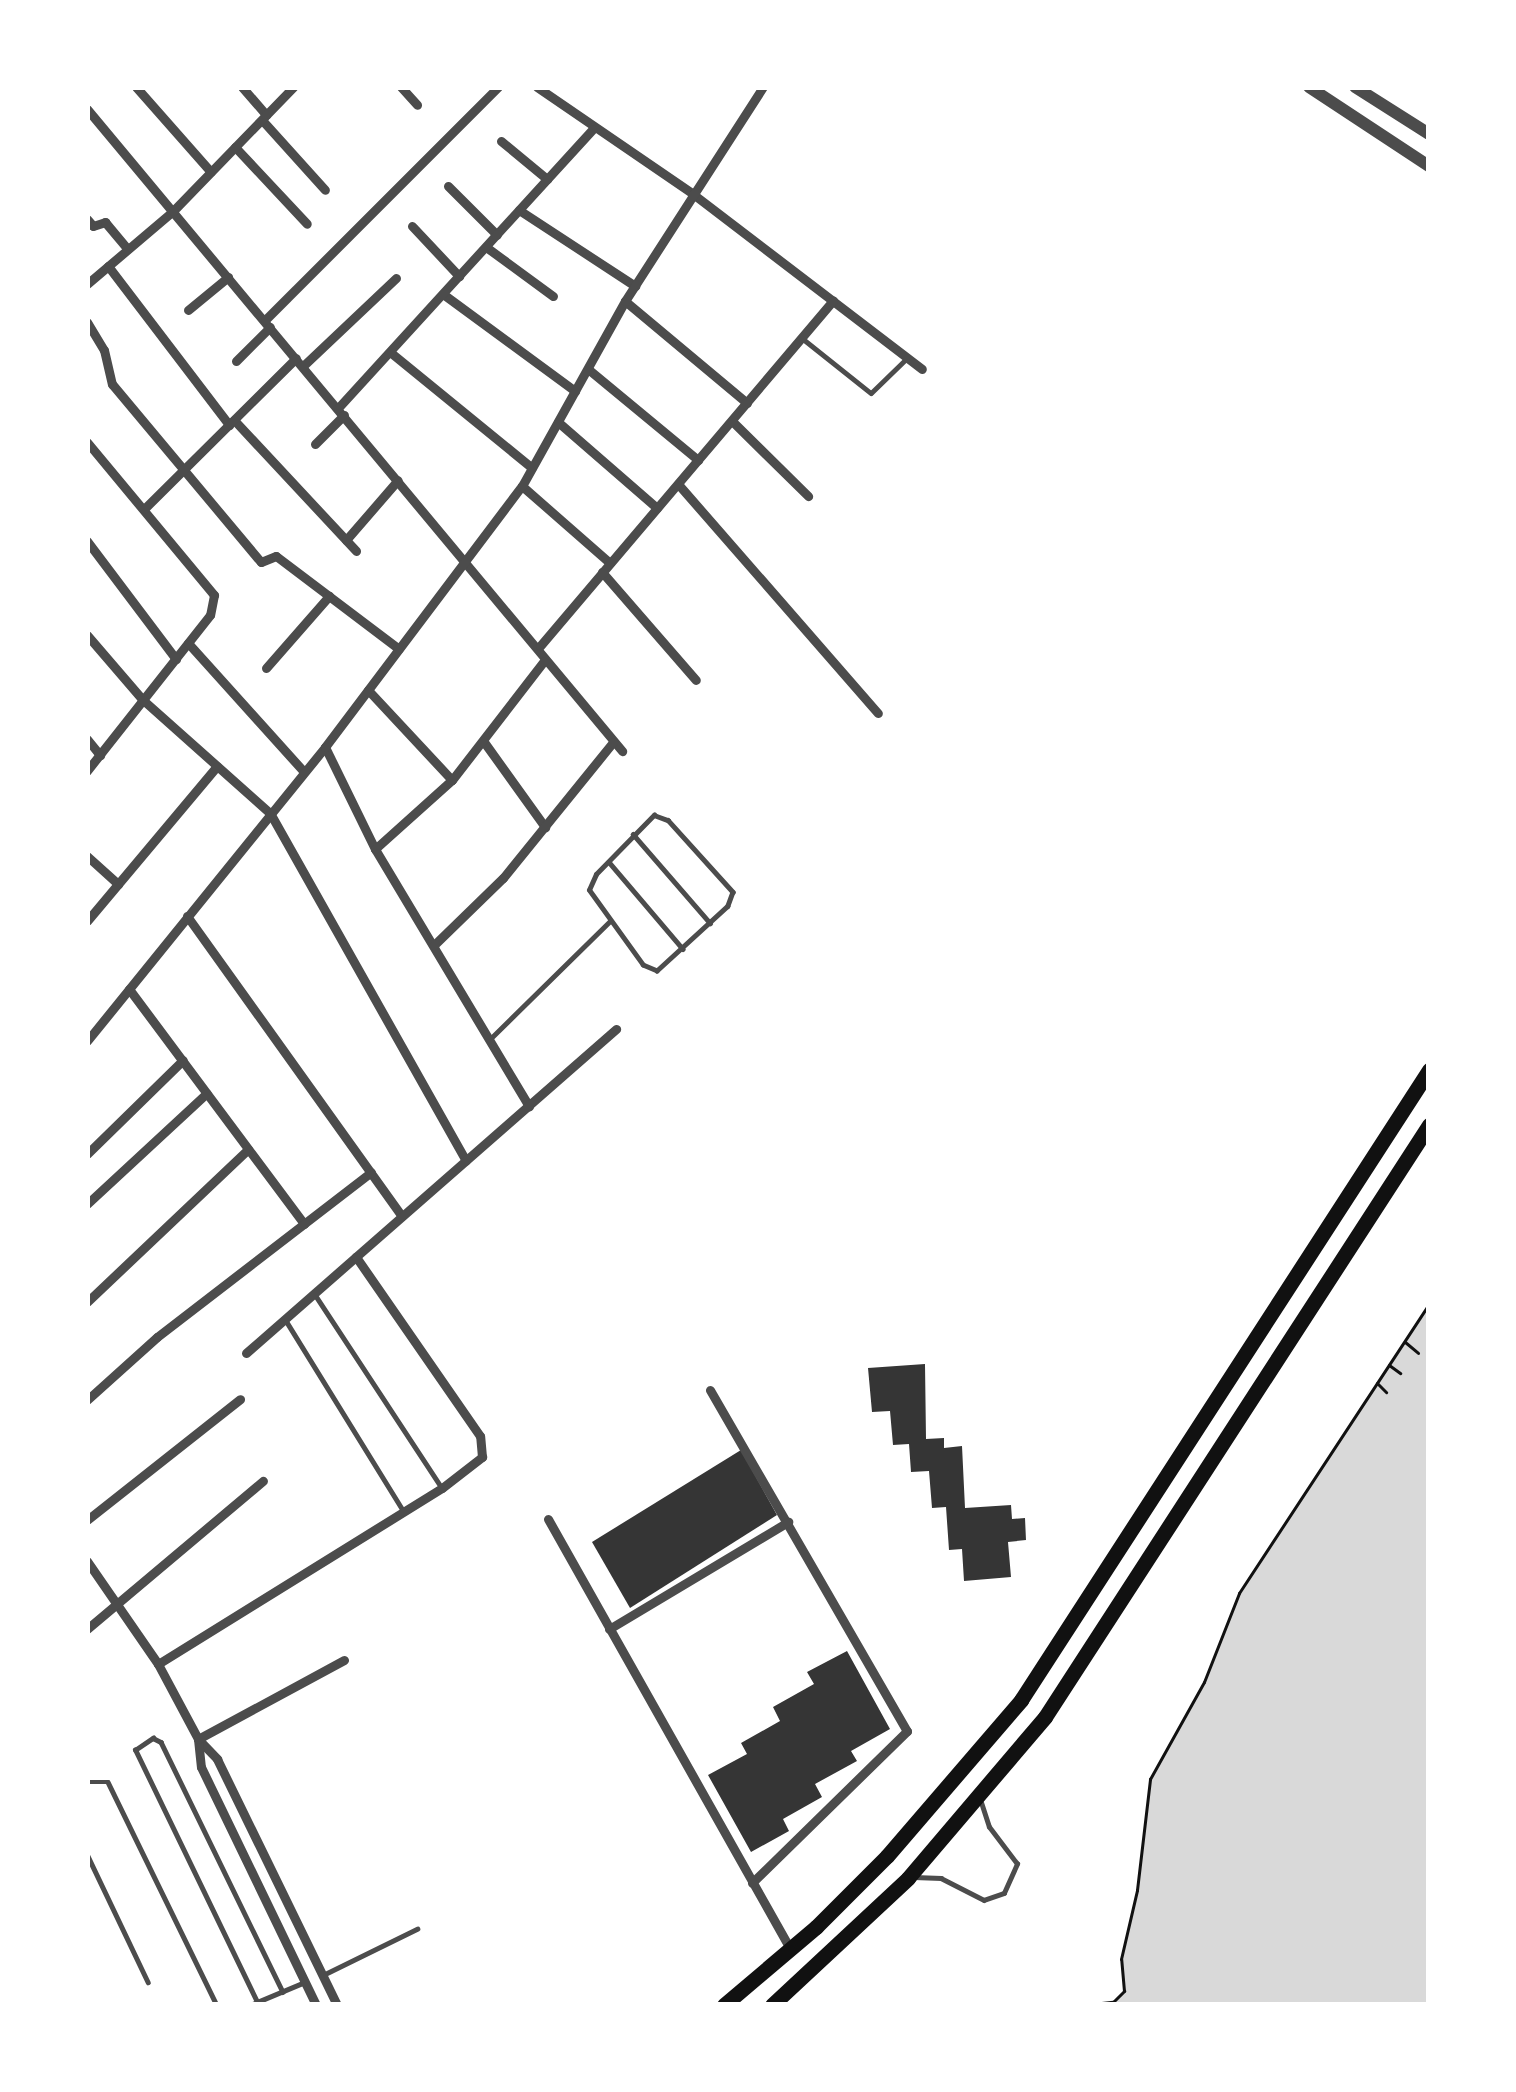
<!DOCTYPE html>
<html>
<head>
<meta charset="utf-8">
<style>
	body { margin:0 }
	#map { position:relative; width:1516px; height:2092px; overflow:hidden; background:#fff; font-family:Helvetica,sans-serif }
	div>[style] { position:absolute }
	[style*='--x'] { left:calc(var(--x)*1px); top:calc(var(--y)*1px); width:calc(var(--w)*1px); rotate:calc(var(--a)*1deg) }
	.water>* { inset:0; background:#d9d9d9 }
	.building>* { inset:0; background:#353535 }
	.path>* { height:3px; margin:-1.5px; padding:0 1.5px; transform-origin:1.5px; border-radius:1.5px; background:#111 }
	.service>* { height:4.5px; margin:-2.25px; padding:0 2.25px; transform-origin:2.25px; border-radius:2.25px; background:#4c4c4c }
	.minor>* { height:9px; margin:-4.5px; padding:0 4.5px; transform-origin:4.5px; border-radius:4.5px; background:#4c4c4c }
	.tertiary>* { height:12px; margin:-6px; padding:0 6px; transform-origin:6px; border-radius:6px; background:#4c4c4c }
	.trunk>* { height:15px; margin:-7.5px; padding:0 7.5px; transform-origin:7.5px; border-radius:7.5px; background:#111 }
	span { translate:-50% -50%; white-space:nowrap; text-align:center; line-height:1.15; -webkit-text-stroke:12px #fff; paint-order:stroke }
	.frame { position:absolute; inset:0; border:90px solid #fff; pointer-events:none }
</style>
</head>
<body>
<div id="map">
	<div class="water">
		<i style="clip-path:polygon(1429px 1304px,1429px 2005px,1083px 2005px,1113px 2002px,1124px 1991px,1121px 1959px,1137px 1890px,1150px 1779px,1204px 1682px,1239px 1593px)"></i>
	</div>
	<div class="building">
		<i style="clip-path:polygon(925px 1364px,926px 1439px,944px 1438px,944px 1448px,962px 1446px,965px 1508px,1011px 1505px,1012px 1519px,1025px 1518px,1026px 1540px,1008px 1542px,1011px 1577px,964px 1581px,962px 1549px,949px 1550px,946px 1507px,932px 1508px,929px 1471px,911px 1472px,909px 1444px,893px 1445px,890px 1411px,872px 1412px,868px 1368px)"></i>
		<i style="clip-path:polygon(741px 1450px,777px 1515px,630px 1608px,592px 1542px)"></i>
		<i style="clip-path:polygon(847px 1651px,890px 1729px,851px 1751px,857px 1761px,815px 1784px,822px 1797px,783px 1819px,789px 1831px,751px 1852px,708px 1775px,747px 1754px,741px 1743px,780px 1721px,773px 1707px,814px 1684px,807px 1672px)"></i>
	</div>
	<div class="path">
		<i style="--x:1405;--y:1342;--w:17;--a:40"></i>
		<i style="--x:1389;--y:1365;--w:14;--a:36"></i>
		<i style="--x:1377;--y:1383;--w:13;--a:45"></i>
		<i style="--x:1083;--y:2005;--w:30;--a:-6"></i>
		<i style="--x:1113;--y:2002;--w:16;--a:-45"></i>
		<i style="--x:1124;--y:1991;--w:32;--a:-95"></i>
		<i style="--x:1121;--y:1959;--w:71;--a:-76.9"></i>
		<i style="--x:1137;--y:1890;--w:112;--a:-83.3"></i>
		<i style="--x:1150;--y:1779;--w:111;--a:-60.9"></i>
		<i style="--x:1204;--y:1682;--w:96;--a:-68.5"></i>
		<i style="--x:1239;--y:1593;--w:346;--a:-56.7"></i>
	</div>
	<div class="service">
		<i style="--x:802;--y:338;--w:88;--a:38.6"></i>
		<i style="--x:871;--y:393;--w:49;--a:-44.2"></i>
		<i style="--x:654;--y:815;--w:15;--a:20"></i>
		<i style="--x:668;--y:820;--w:97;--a:47.9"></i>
		<i style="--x:733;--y:892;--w:15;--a:110"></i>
		<i style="--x:728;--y:906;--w:96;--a:137.5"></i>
		<i style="--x:657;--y:971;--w:15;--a:-157"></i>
		<i style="--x:643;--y:965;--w:92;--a:-125.8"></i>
		<i style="--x:589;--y:890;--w:17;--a:-66"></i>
		<i style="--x:596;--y:874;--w:83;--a:-45.5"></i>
		<i style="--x:633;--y:834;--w:118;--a:49.1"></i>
		<i style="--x:609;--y:862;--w:114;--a:49.6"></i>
		<i style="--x:490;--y:1039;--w:167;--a:-44.5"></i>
		<i style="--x:314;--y:1293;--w:233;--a:56.7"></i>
		<i style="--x:285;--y:1319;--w:227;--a:58.3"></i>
		<i style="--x:87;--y:1782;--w:21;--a:0"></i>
		<i style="--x:108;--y:1782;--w:248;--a:64"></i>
		<i style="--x:87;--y:1854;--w:142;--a:64.5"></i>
		<i style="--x:914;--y:1877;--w:27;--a:2"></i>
		<i style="--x:941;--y:1878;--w:48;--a:27.1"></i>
		<i style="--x:984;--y:1900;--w:21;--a:-19"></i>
		<i style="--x:1004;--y:1893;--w:32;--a:-66"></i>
		<i style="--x:1017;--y:1864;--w:46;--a:-127.1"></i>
		<i style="--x:989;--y:1827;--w:25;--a:-108"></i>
		<i style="--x:323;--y:1975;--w:105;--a:-26.1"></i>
		<i style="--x:257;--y:2002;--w:280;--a:-115.8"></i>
		<i style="--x:135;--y:1750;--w:22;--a:-34"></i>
		<i style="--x:153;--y:1738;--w:9;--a:27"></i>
		<i style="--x:161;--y:1742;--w:278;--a:64"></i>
		<i style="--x:250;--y:2005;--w:60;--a:-22.7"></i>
	</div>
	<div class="minor">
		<i style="--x:136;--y:87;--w:113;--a:48.6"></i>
		<i style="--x:242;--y:87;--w:37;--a:49"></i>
		<i style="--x:401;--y:87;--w:24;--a:48"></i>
		<i style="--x:537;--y:87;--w:189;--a:34.4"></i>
		<i style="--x:693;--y:194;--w:288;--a:37.4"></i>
		<i style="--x:87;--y:109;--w:836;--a:50.19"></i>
		<i style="--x:262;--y:120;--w:94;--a:48"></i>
		<i style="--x:501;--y:141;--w:60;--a:39.6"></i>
		<i style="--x:235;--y:147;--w:105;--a:46.9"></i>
		<i style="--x:448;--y:186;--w:69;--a:45"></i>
		<i style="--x:519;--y:210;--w:139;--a:33.2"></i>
		<i style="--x:87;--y:219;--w:9;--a:49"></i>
		<i style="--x:93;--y:226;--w:13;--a:-18"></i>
		<i style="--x:105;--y:222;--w:35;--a:50"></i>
		<i style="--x:412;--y:226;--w:69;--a:46.8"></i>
		<i style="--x:486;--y:247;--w:83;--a:36.2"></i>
		<i style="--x:108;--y:266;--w:200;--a:52.7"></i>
		<i style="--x:87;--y:284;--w:113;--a:-40.3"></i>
		<i style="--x:173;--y:211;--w:173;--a:-45.9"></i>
		<i style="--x:443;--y:294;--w:164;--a:36.3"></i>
		<i style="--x:625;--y:301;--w:159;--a:39.9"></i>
		<i style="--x:188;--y:310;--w:52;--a:-39.5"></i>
		<i style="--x:265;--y:320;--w:330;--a:-45"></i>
		<i style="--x:87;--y:322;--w:33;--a:59"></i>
		<i style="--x:104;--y:350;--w:35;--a:77"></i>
		<i style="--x:112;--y:384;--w:232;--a:50.1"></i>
		<i style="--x:261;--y:562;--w:16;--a:-22"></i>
		<i style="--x:276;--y:556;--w:154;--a:37.1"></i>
		<i style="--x:390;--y:352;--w:183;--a:39.2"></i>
		<i style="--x:236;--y:361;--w:48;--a:-45"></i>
		<i style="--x:303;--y:366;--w:128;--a:-43.4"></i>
		<i style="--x:588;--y:369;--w:143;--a:39.6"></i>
		<i style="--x:338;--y:408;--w:377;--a:-47.6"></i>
		<i style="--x:234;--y:420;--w:179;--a:47"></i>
		<i style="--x:732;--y:421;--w:107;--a:44.6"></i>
		<i style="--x:558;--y:422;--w:131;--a:41"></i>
		<i style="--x:87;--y:442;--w:199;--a:50.3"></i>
		<i style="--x:214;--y:595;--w:20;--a:101"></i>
		<i style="--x:210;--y:615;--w:199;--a:128.3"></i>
		<i style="--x:315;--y:444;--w:41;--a:-45"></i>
		<i style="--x:678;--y:484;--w:304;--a:48.9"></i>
		<i style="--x:522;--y:486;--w:117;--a:41.2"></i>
		<i style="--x:144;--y:509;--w:214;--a:-44.8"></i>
		<i style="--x:346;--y:540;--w:79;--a:-49.1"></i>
		<i style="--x:87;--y:541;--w:148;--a:53"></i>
		<i style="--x:602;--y:572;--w:143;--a:49"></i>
		<i style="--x:87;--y:635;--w:86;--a:49.3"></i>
		<i style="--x:143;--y:700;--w:170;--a:41.7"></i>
		<i style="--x:270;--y:813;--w:399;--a:60.6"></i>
		<i style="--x:188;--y:643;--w:173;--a:48"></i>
		<i style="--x:540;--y:646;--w:453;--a:-49.7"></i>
		<i style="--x:266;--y:668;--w:96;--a:-48.8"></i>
		<i style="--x:368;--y:690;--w:123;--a:47"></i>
		<i style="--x:87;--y:739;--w:21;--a:51"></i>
		<i style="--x:484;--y:742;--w:105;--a:54.3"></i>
		<i style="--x:325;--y:747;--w:114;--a:63.9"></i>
		<i style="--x:375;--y:849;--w:300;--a:59.1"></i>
		<i style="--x:375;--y:849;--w:103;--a:-41.9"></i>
		<i style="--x:452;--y:780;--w:150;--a:-52.3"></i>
		<i style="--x:87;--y:856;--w:42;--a:42.1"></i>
		<i style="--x:187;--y:916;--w:369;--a:54.4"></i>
		<i style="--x:87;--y:921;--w:202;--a:-50"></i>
		<i style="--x:434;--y:945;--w:96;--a:-44.2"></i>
		<i style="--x:503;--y:878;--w:175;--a:-51"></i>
		<i style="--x:129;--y:989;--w:293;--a:53.3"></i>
		<i style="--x:87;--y:1041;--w:378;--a:-51"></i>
		<i style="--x:325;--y:747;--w:327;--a:-53"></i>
		<i style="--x:522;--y:486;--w:212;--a:-60.9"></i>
		<i style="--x:625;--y:301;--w:255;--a:-57.2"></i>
		<i style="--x:87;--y:1154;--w:134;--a:-44.4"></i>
		<i style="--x:87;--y:1204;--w:163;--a:-42.8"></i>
		<i style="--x:87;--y:1302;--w:222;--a:-43.5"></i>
		<i style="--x:246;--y:1353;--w:492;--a:-41.2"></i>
		<i style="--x:710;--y:1390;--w:394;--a:60"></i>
		<i style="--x:907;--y:1731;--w:217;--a:135.6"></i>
		<i style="--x:87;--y:1400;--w:94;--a:-42"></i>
		<i style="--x:157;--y:1337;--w:270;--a:-37.6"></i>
		<i style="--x:548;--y:1519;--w:493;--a:60.6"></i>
		<i style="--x:87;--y:1520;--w:195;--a:-38.3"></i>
		<i style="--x:87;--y:1561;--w:125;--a:55.4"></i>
		<i style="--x:158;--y:1664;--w:85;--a:61.9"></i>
		<i style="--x:198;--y:1739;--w:28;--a:46"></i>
		<i style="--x:217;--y:1759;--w:274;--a:64"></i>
		<i style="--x:87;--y:1629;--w:230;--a:-40.1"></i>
		<i style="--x:609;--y:1629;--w:209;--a:-30.9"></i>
		<i style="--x:158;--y:1664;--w:334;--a:-31.8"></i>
		<i style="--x:442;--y:1488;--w:51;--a:-37.8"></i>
		<i style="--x:482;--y:1457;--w:21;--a:-95"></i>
		<i style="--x:480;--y:1436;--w:218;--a:-124.7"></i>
		<i style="--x:198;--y:1739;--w:28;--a:84"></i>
		<i style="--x:201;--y:1767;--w:264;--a:64.2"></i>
		<i style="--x:198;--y:1739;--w:166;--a:-28.4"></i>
	</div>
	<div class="tertiary">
		<i style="--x:1309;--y:87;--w:144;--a:33.4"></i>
		<i style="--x:1355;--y:87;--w:88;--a:32.4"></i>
	</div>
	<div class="trunk">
		<i style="--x:724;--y:2005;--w:121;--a:-40.3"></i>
		<i style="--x:816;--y:1927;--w:100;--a:-45"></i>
		<i style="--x:887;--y:1856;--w:206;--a:-49.3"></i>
		<i style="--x:1021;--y:1700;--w:751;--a:-57.07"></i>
		<i style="--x:772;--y:2005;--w:186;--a:-43"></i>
		<i style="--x:908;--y:1878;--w:211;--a:-49.6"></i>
		<i style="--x:1045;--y:1717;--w:706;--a:-57.03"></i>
	</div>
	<div class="frame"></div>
</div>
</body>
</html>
